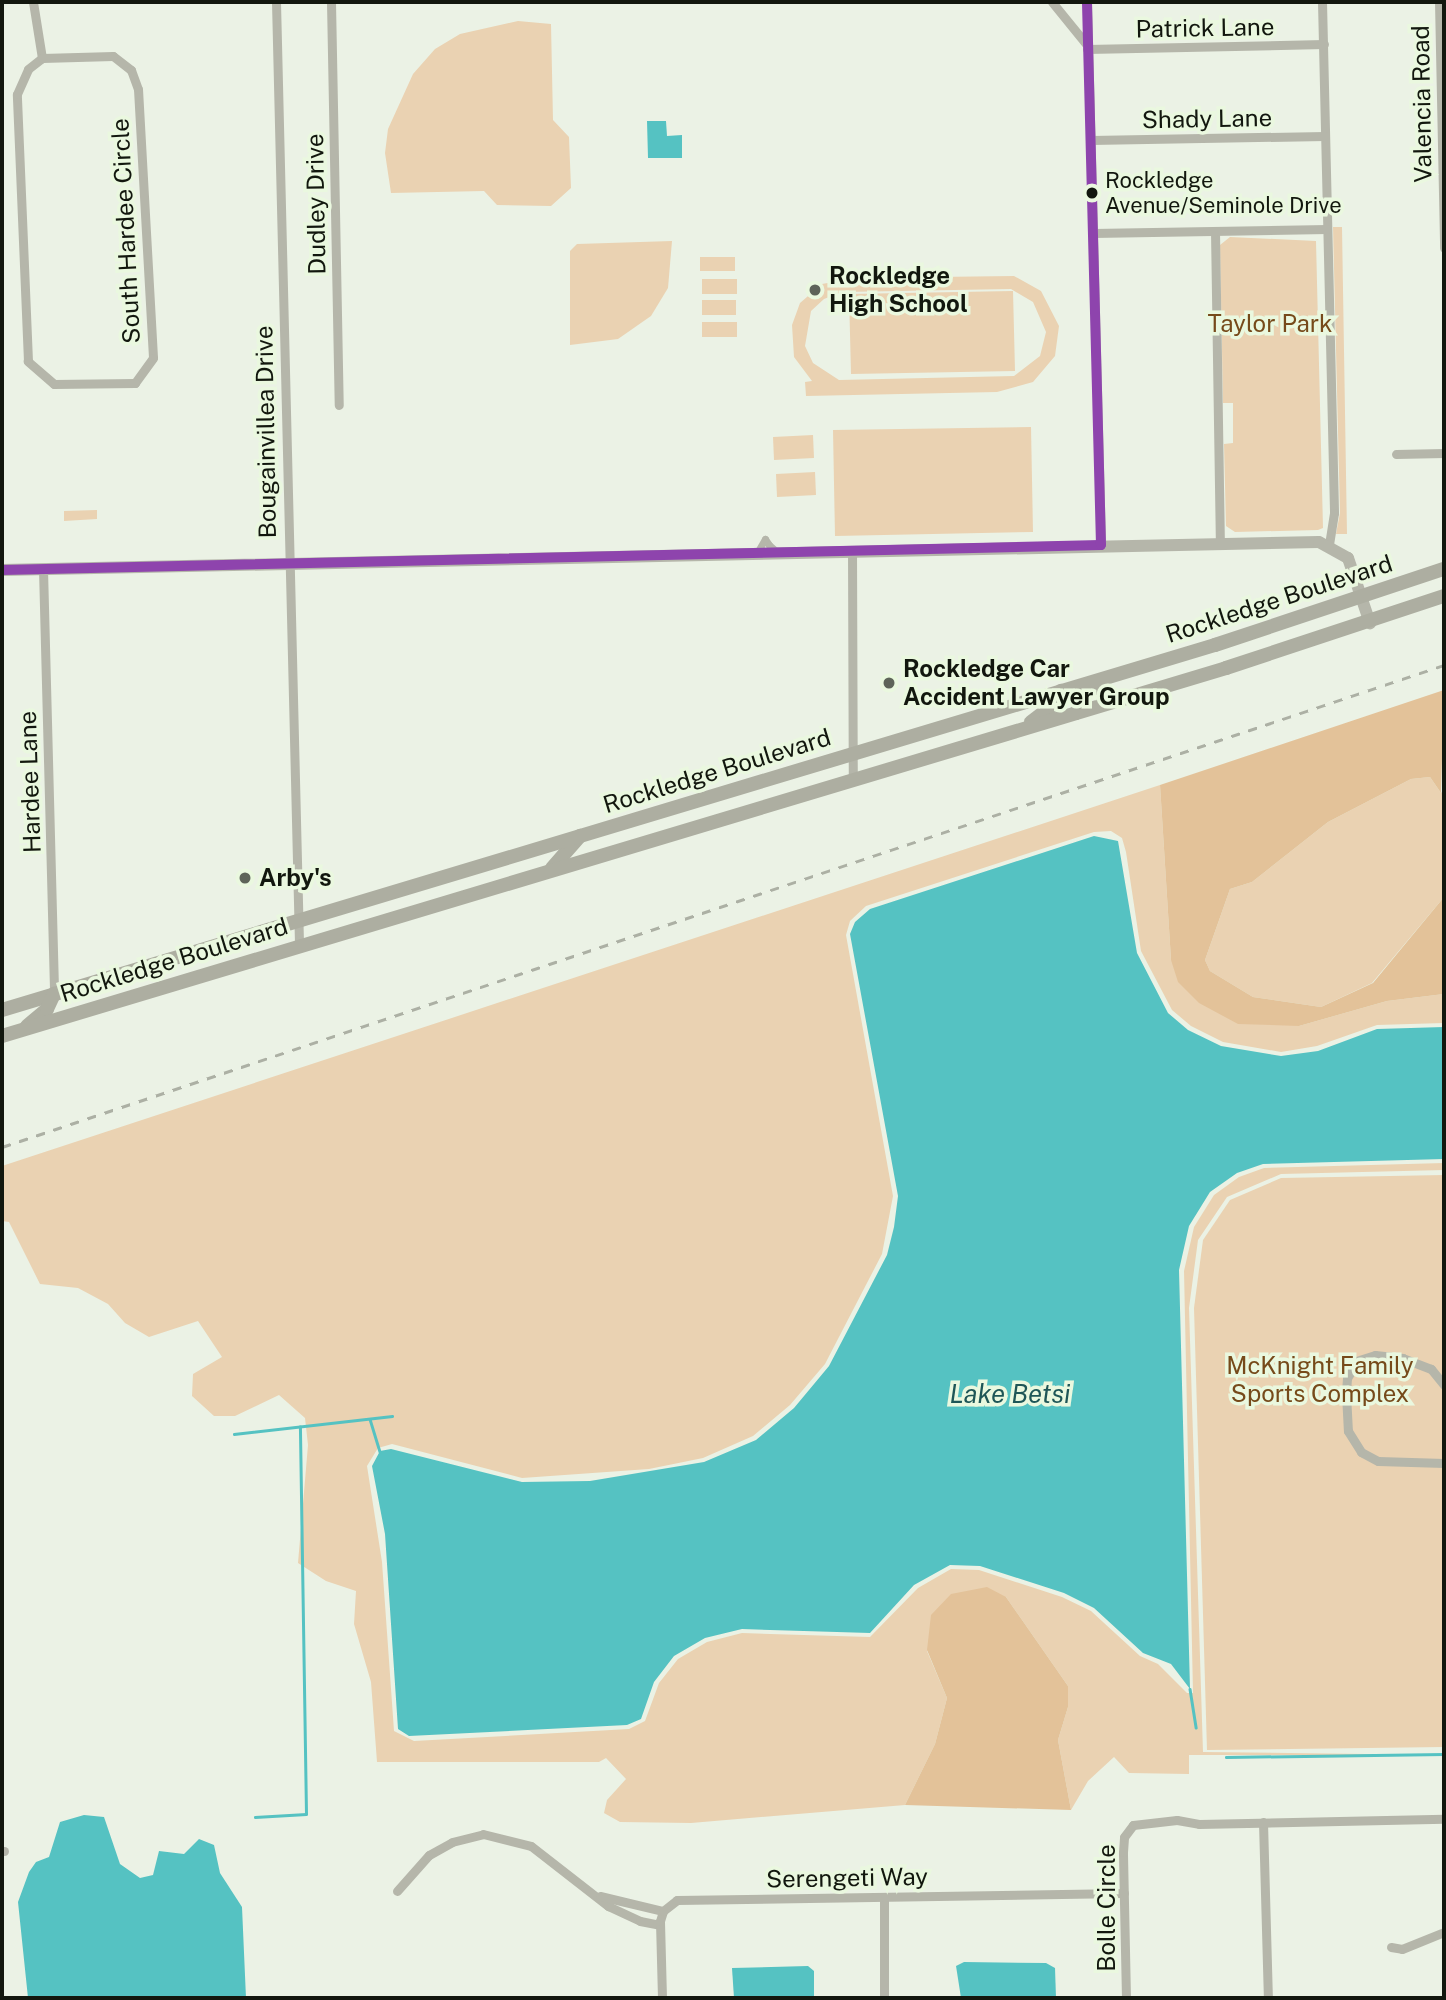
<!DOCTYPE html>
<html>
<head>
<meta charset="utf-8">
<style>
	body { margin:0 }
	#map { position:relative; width:1446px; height:2000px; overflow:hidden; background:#ebf2e5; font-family:"Public Sans",sans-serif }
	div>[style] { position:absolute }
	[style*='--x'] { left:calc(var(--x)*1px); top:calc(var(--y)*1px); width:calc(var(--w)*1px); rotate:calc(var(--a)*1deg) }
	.green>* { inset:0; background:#ead2b2 }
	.forest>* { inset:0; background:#e3c299 }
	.water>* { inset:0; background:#55c2c2 }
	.stream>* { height:2.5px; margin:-1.25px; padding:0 1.25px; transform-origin:1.25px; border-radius:1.25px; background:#55c2c2 }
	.pedestrian>* { height:7px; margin:-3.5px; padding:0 3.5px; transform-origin:3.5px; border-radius:3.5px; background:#b5b6aa }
	.minor>* { height:9px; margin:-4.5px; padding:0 4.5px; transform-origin:4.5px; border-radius:4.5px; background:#b5b6aa }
	.tertiary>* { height:12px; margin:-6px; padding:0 6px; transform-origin:6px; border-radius:6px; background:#b5b6aa }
	.primary>* { height:14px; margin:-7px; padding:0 7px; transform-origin:7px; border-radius:7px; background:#adaea1 }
	.rail>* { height:2.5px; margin-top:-1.25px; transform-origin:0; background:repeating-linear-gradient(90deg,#acb0a4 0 9px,transparent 0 18px) }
	.bus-1>* { height:10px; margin:-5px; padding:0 5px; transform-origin:5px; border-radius:5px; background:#8e44ad }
	.dots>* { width:19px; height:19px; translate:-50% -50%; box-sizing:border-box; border:4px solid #eaf8df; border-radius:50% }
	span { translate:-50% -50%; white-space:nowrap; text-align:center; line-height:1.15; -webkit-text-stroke:7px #eaf8df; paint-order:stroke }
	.bus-label { font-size:22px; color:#12170e }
	.left { translate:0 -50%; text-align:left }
	.street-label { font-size:24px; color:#12170e }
	.poi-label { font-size:24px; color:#12170e; font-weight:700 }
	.park-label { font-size:24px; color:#764a1a }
	.water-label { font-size:26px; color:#1e5657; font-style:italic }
	.frame { position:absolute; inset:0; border:4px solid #12170e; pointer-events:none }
</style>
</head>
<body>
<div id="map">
	<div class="green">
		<i style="clip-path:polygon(518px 21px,551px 24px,553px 120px,569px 137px,571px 188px,551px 206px,497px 205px,484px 191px,391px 193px,385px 153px,388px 129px,413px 74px,435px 49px,460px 34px)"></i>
		<i style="clip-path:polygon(1333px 227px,1342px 227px,1347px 534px,1336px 534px,1340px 513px)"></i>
		<i style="clip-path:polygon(1230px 237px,1316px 241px,1323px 528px,1318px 530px,1235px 532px,1226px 526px,1224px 444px,1233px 443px,1233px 403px,1223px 403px,1220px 245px)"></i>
		<i style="clip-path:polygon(672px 241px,668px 288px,651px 316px,618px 339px,570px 345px,570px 251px,577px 244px)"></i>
		<i style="clip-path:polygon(700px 257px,735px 257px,735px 271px,700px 271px)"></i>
		<i style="clip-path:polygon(evenodd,1014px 276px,1041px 291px,1059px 326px,1055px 356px,1033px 382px,997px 392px,806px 396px,805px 382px,812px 381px,794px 357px,792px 325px,800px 303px,822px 284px,855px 278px,1014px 276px,1011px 289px,1033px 302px,1046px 332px,1040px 356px,1014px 376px,839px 380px,813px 363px,805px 346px,811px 311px,824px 299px,842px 292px,1011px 289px)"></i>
		<i style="clip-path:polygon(702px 279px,737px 279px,737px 294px,702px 294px)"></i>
		<i style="clip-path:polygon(1013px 291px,1015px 371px,851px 374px,849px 294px)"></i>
		<i style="clip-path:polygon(702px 300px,736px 300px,736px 315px,702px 315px)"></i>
		<i style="clip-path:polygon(702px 322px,737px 322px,737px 337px,702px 337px)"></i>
		<i style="clip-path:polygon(1031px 427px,1033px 532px,835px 536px,833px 430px)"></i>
		<i style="clip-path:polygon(813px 435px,814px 458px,774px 460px,773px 437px)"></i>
		<i style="clip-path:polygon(815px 472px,816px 495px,777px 497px,776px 474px)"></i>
		<i style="clip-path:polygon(97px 510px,97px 519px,64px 521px,64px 511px)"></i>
		<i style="clip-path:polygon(1430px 777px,1441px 793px,1444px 788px,1444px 897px,1372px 983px,1321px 1007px,1253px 997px,1210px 971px,1205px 960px,1230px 889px,1252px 882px,1328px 822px,1411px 779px)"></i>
		<i style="clip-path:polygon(1160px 785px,1171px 960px,1299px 1026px,1387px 1001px,1444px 994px,1444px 1023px,1377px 1025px,1317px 1046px,1281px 1052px,1223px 1042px,1191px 1026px,1172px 1010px,1141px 951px,1126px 852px,1122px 838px,1111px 831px,1094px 832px,866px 906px,850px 921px,846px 935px,893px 1196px,882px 1254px,825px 1364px,790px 1405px,753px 1436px,703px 1458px,649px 1469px,522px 1478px,392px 1444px,378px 1448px,367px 1466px,382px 1562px,394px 1731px,414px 1741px,629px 1729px,645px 1721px,659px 1683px,678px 1659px,707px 1642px,742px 1633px,870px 1637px,918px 1588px,951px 1569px,979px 1570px,1062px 1597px,1091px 1611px,1140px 1656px,1158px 1664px,1187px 1693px,1193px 1693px,1184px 1271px,1194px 1227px,1214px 1195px,1239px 1177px,1264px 1168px,1444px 1163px,1444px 1170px,1281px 1174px,1227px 1197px,1198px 1240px,1189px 1308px,1203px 1752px,1444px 1755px,1189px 1755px,1189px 1774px,1129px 1773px,1114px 1757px,1088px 1781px,1071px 1810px,1058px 1740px,1068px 1707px,1068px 1686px,1006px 1597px,927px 1651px,947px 1698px,935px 1744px,905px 1805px,691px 1823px,620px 1822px,604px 1813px,607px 1800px,626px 1779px,606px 1758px,599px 1762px,377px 1762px,371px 1682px,354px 1624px,356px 1591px,326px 1581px,298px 1563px,308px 1445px,305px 1418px,279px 1395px,235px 1416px,214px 1416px,192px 1396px,193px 1374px,222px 1357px,198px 1321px,149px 1337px,125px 1323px,108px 1304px,78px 1288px,40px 1284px,9px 1222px,2px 1221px,2px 1166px)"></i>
		<i style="clip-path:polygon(1444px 1175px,1444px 1747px,1207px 1750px,1194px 1308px,1203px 1240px,1230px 1200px,1281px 1178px)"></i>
	</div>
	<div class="forest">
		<i style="clip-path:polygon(1444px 690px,1441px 793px,1430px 777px,1411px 779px,1328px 822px,1252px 882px,1230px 889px,1205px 960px,1210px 971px,1253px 997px,1321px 1007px,1373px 983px,1444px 897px,1444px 994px,1387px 1001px,1299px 1026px,1238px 1024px,1199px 1003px,1178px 982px,1171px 960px,1160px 785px)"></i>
		<i style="clip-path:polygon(987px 1587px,1006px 1597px,1068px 1686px,1068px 1707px,1058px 1740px,1071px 1810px,905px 1805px,935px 1744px,947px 1698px,927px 1650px,931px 1615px,951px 1594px)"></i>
	</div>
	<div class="water">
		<i style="clip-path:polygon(647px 121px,666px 121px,667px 136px,682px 135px,682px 158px,648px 158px)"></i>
		<i style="clip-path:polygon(1094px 836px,1118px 841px,1137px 953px,1168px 1013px,1188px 1030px,1221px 1046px,1281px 1056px,1318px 1051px,1377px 1029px,1444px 1027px,1444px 1159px,1263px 1164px,1237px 1173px,1210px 1192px,1189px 1226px,1179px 1270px,1190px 1689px,1171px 1664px,1143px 1653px,1094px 1608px,1064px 1593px,980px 1566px,950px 1565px,914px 1585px,870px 1633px,742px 1629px,705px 1638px,674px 1656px,654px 1682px,641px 1719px,627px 1725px,409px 1736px,398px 1729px,385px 1534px,372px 1466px,380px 1451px,391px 1449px,522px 1482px,590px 1481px,704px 1462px,756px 1440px,794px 1408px,829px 1366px,887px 1255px,894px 1227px,898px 1196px,850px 934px,855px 922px,870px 909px)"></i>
		<i style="clip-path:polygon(84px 1815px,104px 1817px,120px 1864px,140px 1878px,153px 1875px,159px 1851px,184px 1854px,199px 1839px,214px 1845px,220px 1873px,242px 1907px,246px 1998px,28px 1998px,18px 1902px,29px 1872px,36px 1862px,49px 1857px,60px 1822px)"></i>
		<i style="clip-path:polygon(964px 1962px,1046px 1963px,1055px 1968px,1056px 1998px,961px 1998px,956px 1966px)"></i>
		<i style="clip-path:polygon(808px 1966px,814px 1971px,814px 1998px,734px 1998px,732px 1968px)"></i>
	</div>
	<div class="stream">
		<i style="--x:370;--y:1419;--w:34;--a:73"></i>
		<i style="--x:234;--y:1434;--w:159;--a:-6.5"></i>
		<i style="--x:1190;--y:1689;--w:39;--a:81"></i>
		<i style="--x:1226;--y:1757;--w:218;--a:-0.8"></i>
		<i style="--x:255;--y:1817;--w:51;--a:-3.4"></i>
		<i style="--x:306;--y:1814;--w:387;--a:-90.9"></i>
	</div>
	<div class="pedestrian">
		<i style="--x:765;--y:539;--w:7;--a:56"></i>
		<i style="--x:769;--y:545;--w:9;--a:41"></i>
		<i style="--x:776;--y:551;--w:18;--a:180"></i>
		<i style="--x:758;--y:551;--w:14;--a:-60"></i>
	</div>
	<div class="minor">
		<i style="--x:33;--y:2;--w:57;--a:80.9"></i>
		<i style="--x:276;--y:2;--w:944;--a:88.6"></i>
		<i style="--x:331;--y:2;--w:403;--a:88.9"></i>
		<i style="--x:1052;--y:2;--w:55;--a:50.9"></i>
		<i style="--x:1087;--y:2;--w:543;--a:88.52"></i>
		<i style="--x:1322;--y:2;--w:511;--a:88.65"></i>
		<i style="--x:1334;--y:513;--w:31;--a:99"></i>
		<i style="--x:1439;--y:2;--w:246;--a:88.8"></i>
		<i style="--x:1087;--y:49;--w:237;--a:-1.2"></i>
		<i style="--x:113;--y:56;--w:23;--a:38"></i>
		<i style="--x:131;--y:70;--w:20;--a:70"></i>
		<i style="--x:138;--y:89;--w:269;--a:86.8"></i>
		<i style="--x:153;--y:358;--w:31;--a:126"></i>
		<i style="--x:135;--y:383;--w:81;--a:179.3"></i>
		<i style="--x:54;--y:384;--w:35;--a:-139"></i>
		<i style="--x:28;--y:361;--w:267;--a:-92.4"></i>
		<i style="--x:17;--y:94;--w:27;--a:-66"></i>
		<i style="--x:28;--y:69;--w:18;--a:-38"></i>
		<i style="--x:42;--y:58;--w:71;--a:-1.6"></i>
		<i style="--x:1091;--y:140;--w:234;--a:-1"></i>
		<i style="--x:1215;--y:231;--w:314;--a:89.1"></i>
		<i style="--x:1093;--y:233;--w:234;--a:-1"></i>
		<i style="--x:1396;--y:454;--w:48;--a:-1.2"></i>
		<i style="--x:852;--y:550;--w:230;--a:89.8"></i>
		<i style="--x:43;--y:569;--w:425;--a:88.5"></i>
		<i style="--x:1444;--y:1385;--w:21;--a:-129"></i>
		<i style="--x:1431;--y:1369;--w:30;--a:-159"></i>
		<i style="--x:1403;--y:1358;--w:28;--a:-174"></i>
		<i style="--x:1375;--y:1355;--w:19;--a:162"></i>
		<i style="--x:1357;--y:1361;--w:20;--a:120"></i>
		<i style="--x:1347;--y:1378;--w:16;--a:94"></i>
		<i style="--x:1346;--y:1394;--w:37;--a:87"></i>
		<i style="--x:1348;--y:1431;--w:25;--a:58"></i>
		<i style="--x:1361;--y:1452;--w:19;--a:28"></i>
		<i style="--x:1378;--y:1461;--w:66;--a:1.7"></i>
		<i style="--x:1263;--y:1822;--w:176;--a:88.4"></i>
		<i style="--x:2;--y:1851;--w:2;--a:0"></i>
		<i style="--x:397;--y:1891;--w:48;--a:-48.4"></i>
		<i style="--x:429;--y:1855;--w:26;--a:-29"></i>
		<i style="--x:452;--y:1842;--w:32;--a:-14"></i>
		<i style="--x:483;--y:1834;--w:49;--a:14"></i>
		<i style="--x:531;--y:1846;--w:98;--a:37.9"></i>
		<i style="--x:608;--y:1906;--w:35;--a:25"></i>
		<i style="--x:640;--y:1921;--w:20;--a:11"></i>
		<i style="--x:600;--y:1896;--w:65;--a:13.4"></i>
		<i style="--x:884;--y:1897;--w:101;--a:90"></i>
		<i style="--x:1391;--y:1947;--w:11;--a:10"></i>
		<i style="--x:1402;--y:1949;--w:45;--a:-22"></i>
		<i style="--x:662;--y:1998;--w:77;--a:-91.5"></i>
		<i style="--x:660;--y:1921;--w:10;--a:-73"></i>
		<i style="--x:663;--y:1911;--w:18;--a:-38"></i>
		<i style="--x:677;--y:1900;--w:447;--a:-0.9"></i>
		<i style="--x:1126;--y:1998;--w:146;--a:-91.2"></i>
		<i style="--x:1123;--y:1852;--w:15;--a:-86"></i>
		<i style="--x:1124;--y:1837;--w:15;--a:-53"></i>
		<i style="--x:1133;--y:1825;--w:44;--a:-6.5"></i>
		<i style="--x:1177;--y:1820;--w:22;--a:10"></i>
		<i style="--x:1199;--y:1824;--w:245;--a:-1.2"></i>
	</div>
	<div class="tertiary">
		<i style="--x:2;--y:570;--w:1317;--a:-1.22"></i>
		<i style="--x:1319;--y:542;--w:33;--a:29"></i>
		<i style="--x:1348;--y:558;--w:69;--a:71.3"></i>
	</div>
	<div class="primary">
		<i style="--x:1076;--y:713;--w:20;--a:-63"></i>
		<i style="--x:1085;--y:695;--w:19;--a:-39"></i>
		<i style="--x:1031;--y:722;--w:25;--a:-37"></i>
		<i style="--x:1051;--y:707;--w:19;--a:-58"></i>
		<i style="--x:552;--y:868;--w:43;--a:-48.8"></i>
		<i style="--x:2;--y:1010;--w:1267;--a:-16.75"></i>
		<i style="--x:1215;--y:645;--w:241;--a:-18.4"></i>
		<i style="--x:27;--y:1026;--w:26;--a:-40"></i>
		<i style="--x:47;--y:1009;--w:17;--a:-65"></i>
		<i style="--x:2;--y:1036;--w:1278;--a:-16.73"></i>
		<i style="--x:1226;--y:668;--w:230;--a:-18.3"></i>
	</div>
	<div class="rail">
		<i style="--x:2;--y:1147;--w:1520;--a:-18.48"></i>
	</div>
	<div class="bus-1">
		<i style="--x:2;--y:570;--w:1099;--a:-1.3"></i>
		<i style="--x:1101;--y:545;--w:543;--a:-91.48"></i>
	</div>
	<div class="dots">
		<i style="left:1092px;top:193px;background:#12170e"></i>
		<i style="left:815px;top:290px;background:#5e6459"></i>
		<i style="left:889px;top:683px;background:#5e6459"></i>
		<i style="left:245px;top:878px;background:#5e6459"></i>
	</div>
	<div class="bus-label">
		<span class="left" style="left:1105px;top:193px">Rockledge<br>Avenue/Seminole Drive</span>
	</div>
	<div class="street-label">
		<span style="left:1205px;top:28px;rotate:-1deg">Patrick Lane</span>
		<span style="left:1422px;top:104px;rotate:-91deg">Valencia Road</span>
		<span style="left:1207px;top:119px;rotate:-1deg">Shady Lane</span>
		<span style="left:316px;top:204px;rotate:-91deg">Dudley Drive</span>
		<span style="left:126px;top:231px;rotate:-93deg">South Hardee Circle</span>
		<span style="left:266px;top:432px;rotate:-91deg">Bougainvillea Drive</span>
		<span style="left:1279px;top:599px;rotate:-18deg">Rockledge Boulevard</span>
		<span style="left:717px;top:771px;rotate:-17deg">Rockledge Boulevard</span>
		<span style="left:30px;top:782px;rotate:-92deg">Hardee Lane</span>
		<span style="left:174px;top:960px;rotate:-17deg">Rockledge Boulevard</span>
		<span style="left:847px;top:1878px;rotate:-1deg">Serengeti Way</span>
		<span style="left:1107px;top:1908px;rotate:-90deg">Bolle Circle</span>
	</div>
	<div class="poi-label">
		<span class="left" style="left:829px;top:290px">Rockledge<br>High School</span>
		<span class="left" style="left:903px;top:683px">Rockledge Car<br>Accident Lawyer Group</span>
		<span class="left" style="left:259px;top:878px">Arby's</span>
	</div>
	<div class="park-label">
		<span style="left:1270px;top:324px">Taylor Park</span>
		<span style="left:1320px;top:1380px">McKnight Family<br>Sports Complex</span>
	</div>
	<div class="water-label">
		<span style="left:1010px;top:1394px">Lake Betsi</span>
	</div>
	<div class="frame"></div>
</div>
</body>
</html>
